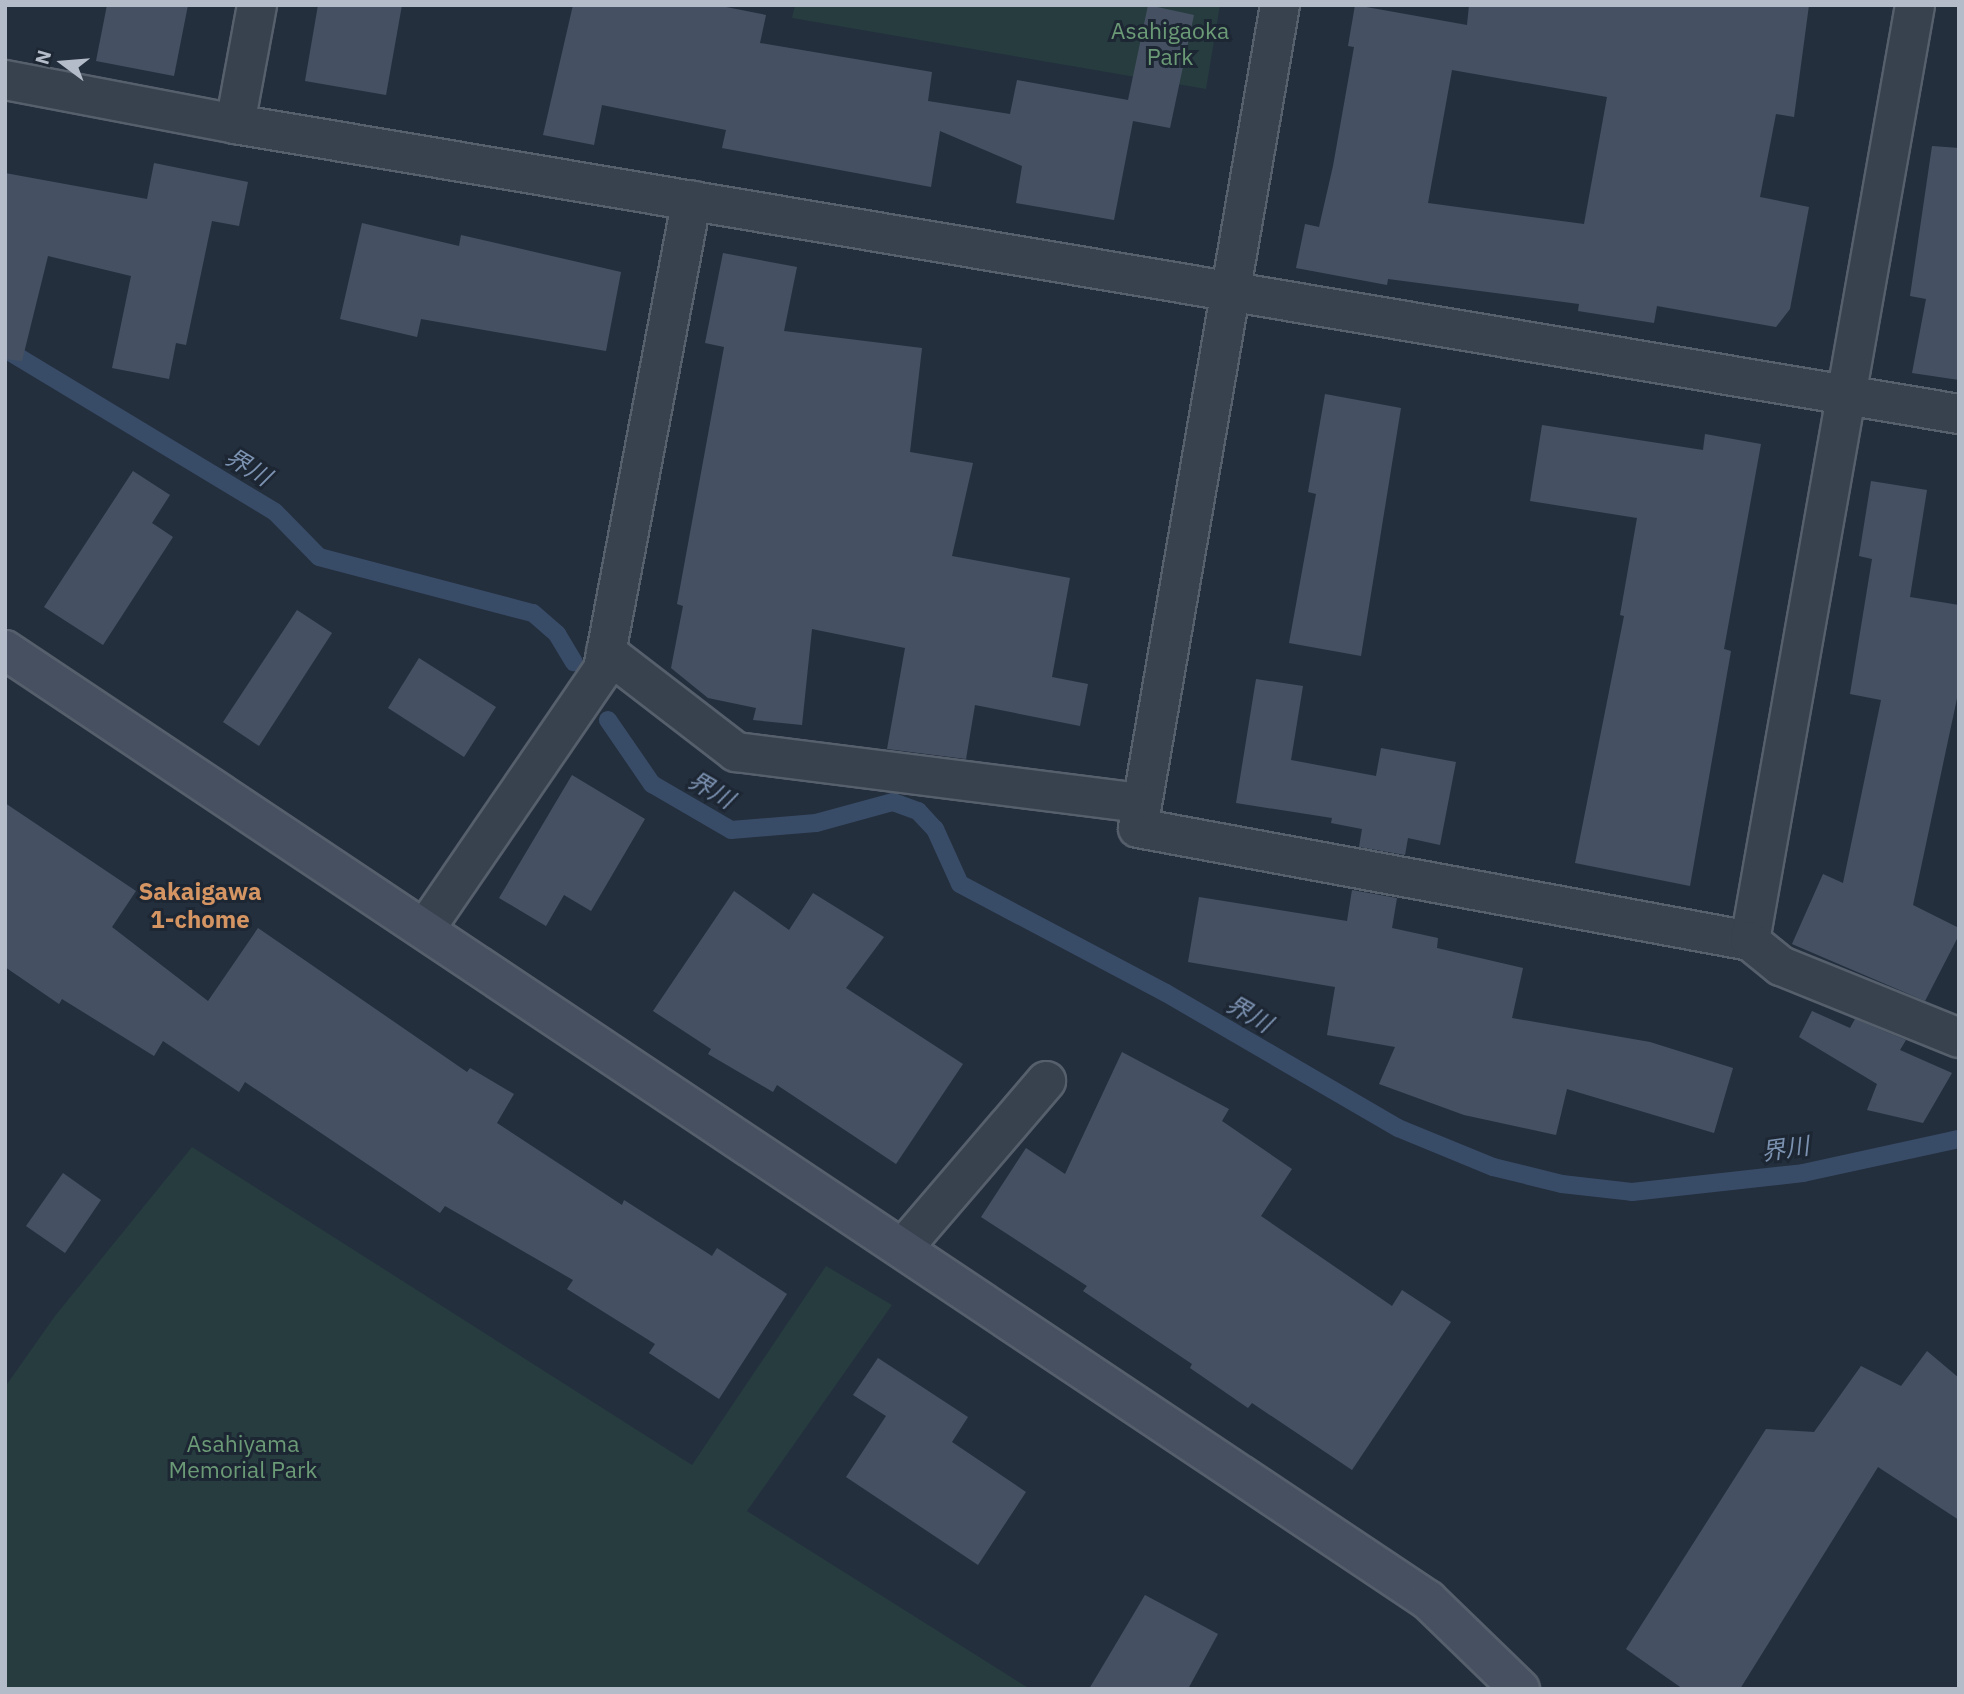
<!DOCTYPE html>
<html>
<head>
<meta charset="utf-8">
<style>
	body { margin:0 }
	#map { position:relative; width:1964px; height:1694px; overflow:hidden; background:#242f3e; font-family:"IBM Plex Sans","Noto Sans JP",sans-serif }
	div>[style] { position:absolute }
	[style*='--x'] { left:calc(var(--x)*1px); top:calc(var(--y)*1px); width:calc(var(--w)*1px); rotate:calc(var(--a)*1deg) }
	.green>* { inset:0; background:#263c3f }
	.stream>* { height:18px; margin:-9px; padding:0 9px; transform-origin:9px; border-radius:9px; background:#394c67 }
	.building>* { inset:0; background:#455162 }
	.roads { filter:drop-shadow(2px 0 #565f6c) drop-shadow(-2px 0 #565f6c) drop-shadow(0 2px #565f6c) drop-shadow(0 -2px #565f6c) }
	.street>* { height:38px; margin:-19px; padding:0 19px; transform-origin:19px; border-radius:19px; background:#38414e }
	.secondary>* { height:38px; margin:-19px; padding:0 19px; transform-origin:19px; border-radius:19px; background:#465061 }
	span { translate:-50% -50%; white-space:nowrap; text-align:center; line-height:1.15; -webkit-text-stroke:6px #1d2633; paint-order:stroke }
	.park-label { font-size:23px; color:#6b9a76 }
	.water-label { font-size:24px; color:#7c92b1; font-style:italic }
	.neighbourhood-label { font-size:24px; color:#d59563; font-weight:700 }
	.frame { position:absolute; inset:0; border:7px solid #b4bcc9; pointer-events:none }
	.north { position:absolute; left:28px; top:28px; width:70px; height:70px; -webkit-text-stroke:5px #1d2633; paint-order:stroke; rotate:286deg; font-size:19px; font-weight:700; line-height:28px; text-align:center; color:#b4bcc9 }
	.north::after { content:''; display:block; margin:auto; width:24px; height:32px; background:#b4bcc9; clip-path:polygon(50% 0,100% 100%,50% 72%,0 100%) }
</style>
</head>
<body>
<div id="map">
	<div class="green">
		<i style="clip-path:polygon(795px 5px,1220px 5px,1206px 89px,792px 18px)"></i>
		<i style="clip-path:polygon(192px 1147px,692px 1465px,826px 1266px,892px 1305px,747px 1511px,1030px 1689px,5px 1689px,5px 1387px,55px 1316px)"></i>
	</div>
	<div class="stream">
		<i style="--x:5;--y:349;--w:315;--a:31.1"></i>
		<i style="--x:275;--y:512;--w:63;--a:45.6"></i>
		<i style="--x:319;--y:557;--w:221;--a:14.7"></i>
		<i style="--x:533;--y:613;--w:32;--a:41"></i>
		<i style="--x:557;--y:634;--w:33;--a:59"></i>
		<i style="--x:608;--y:720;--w:78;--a:55.5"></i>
		<i style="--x:652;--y:784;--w:91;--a:30.2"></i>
		<i style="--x:731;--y:830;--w:85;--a:-4.7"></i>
		<i style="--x:816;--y:823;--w:80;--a:-15.3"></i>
		<i style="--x:893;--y:802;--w:27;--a:20"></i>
		<i style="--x:918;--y:811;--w:25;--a:47"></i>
		<i style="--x:935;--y:829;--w:60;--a:65.6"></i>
		<i style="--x:960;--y:884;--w:233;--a:27.9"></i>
		<i style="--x:1166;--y:993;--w:268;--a:30.2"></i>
		<i style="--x:1398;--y:1128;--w:103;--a:22.3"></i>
		<i style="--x:1493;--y:1167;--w:71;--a:13.8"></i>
		<i style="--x:1562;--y:1184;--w:70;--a:6.5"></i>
		<i style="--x:1632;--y:1192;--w:172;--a:-6.3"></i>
		<i style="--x:1803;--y:1173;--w:160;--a:-12.3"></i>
	</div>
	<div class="building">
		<i style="clip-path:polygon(107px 5px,188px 5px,174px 76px,96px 61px)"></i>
		<i style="clip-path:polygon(318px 5px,402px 5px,386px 95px,305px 81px)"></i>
		<i style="clip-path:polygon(573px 5px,716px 5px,766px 15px,760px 43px,932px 72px,928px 101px,1010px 114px,1017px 80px,1128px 100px,1148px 5px,1194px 15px,1170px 128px,1133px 121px,1114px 220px,1016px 203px,1022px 166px,940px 131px,931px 187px,722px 148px,726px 130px,602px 105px,594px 145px,543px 135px)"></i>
		<i style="clip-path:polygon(evenodd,1355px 5px,1467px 25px,1469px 5px,1809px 5px,1794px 117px,1776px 114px,1760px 197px,1809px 207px,1790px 309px,1776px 327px,1657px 306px,1654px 323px,1578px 311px,1579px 304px,1388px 279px,1387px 285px,1296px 268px,1305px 224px,1319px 227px,1333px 166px,1354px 47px,1348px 46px,1355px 5px,1452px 70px,1607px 97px,1584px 224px,1428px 203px,1452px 70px)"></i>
		<i style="clip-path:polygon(1932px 146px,1959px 148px,1959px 380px,1912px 373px,1926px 299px,1910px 296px)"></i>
		<i style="clip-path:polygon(154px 163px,248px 182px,239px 226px,212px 221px,186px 345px,176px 343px,169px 379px,112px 368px,131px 276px,48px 256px,22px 361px,5px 359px,5px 173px,147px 199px)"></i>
		<i style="clip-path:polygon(362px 223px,459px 246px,461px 235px,621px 272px,606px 351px,421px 319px,417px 337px,340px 319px)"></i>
		<i style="clip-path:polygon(723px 253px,797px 267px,784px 331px,922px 348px,910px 452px,973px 463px,952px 556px,1070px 578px,1052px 677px,1088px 684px,1080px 726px,975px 705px,966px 759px,887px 749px,905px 648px,812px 629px,802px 725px,753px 720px,756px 708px,708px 698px,671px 668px,683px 606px,677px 604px,724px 347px,705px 343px)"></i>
		<i style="clip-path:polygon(1325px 394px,1401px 408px,1361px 656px,1289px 643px,1316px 494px,1308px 492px)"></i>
		<i style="clip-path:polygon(1542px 425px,1703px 450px,1705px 434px,1761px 444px,1724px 649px,1731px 651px,1690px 886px,1575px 863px,1624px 616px,1620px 615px,1637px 518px,1530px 501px)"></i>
		<i style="clip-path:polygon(133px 471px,170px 495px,152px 523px,173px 537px,103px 645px,44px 607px)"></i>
		<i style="clip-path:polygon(1871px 481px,1927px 490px,1910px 597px,1959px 605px,1959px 689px,1913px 905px,1959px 928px,1959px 935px,1925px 1001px,1792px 944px,1823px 874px,1843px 883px,1881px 700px,1850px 694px,1872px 559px,1859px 556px)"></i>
		<i style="clip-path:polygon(297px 610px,332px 633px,259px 746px,223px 722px)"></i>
		<i style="clip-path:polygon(419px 658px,496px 707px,464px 757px,388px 708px)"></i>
		<i style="clip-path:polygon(1256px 679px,1303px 686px,1291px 760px,1376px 776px,1381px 748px,1456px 762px,1440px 845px,1408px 838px,1405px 855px,1359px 847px,1362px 829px,1331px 823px,1332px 818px,1236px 803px)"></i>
		<i style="clip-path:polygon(572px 775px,645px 819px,591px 911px,564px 895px,546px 926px,499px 898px)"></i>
		<i style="clip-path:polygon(5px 803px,136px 891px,112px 927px,208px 1001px,258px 928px,467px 1072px,470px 1068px,514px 1094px,497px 1123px,622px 1205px,624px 1200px,712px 1256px,717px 1248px,787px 1294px,719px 1399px,649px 1353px,655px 1344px,567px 1289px,573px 1280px,445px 1206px,440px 1213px,245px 1082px,239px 1092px,163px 1041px,154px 1056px,62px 999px,59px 1004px,5px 967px)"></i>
		<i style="clip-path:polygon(1352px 890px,1397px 898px,1392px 928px,1438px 938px,1437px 948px,1523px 968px,1512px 1018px,1650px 1042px,1733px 1068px,1714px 1133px,1567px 1089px,1556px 1135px,1464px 1115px,1379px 1084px,1395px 1047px,1327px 1035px,1335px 987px,1188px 962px,1199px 897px,1347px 921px)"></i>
		<i style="clip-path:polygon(734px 891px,789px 930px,813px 893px,884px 937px,846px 988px,963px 1064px,896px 1164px,777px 1085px,773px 1092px,708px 1054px,711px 1049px,653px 1011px)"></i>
		<i style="clip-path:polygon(1812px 1011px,1850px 1028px,1855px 1019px,1906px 1040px,1900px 1050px,1952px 1073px,1923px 1123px,1867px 1110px,1877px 1084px,1799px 1037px)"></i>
		<i style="clip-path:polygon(1122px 1052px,1229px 1109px,1222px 1121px,1292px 1169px,1261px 1216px,1392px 1306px,1402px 1290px,1451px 1322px,1352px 1470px,1252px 1403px,1248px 1408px,1190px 1368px,1192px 1364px,1083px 1291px,1087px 1286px,981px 1217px,1026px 1148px,1065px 1174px)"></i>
		<i style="clip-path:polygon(63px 1173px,101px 1200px,65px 1253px,26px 1226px)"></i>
		<i style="clip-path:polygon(1927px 1351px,1959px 1378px,1959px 1520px,1878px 1467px,1740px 1689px,1683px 1689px,1626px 1649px,1766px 1429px,1814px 1432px,1861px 1366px,1901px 1386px)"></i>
		<i style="clip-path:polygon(878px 1358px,968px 1417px,952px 1442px,1026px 1492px,978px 1565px,846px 1477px,886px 1416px,853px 1395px)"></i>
		<i style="clip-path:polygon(1145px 1595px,1218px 1634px,1188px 1689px,1089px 1689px)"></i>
	</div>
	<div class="roads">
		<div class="street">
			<i style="--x:1280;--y:5;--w:835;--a:99.79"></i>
			<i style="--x:1138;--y:828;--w:622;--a:10.46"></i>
			<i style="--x:1750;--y:941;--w:950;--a:-80"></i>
			<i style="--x:5;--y:80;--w:234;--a:10.8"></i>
			<i style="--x:235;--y:124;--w:1748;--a:9.55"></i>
			<i style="--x:235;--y:124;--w:121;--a:-79.5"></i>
			<i style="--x:606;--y:652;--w:164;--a:37.6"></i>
			<i style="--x:736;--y:752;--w:409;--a:7.2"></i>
			<i style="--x:425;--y:929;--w:315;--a:-55.6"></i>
			<i style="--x:603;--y:669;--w:477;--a:-79.3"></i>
			<i style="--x:1750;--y:941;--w:40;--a:39"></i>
			<i style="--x:1781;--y:966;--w:192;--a:22"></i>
			<i style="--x:903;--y:1248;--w:220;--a:-49.4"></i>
		</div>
		<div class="secondary">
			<i style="--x:5;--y:650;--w:1711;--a:33.73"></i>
			<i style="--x:1428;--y:1600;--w:128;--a:44.1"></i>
		</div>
	</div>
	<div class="park-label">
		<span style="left:1170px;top:43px">Asahigaoka<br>Park</span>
		<span style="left:243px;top:1456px">Asahiyama<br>Memorial Park</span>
	</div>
	<div class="water-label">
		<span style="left:248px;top:467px;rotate:31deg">界川</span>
		<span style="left:711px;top:790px;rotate:30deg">界川</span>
		<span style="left:1249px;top:1014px;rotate:30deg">界川</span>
		<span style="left:1785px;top:1149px;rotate:-8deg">界川</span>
	</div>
	<div class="neighbourhood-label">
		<span style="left:200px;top:906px">Sakaigawa<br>1-chome</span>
	</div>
	<div class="frame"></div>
	<div class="north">N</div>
</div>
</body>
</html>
